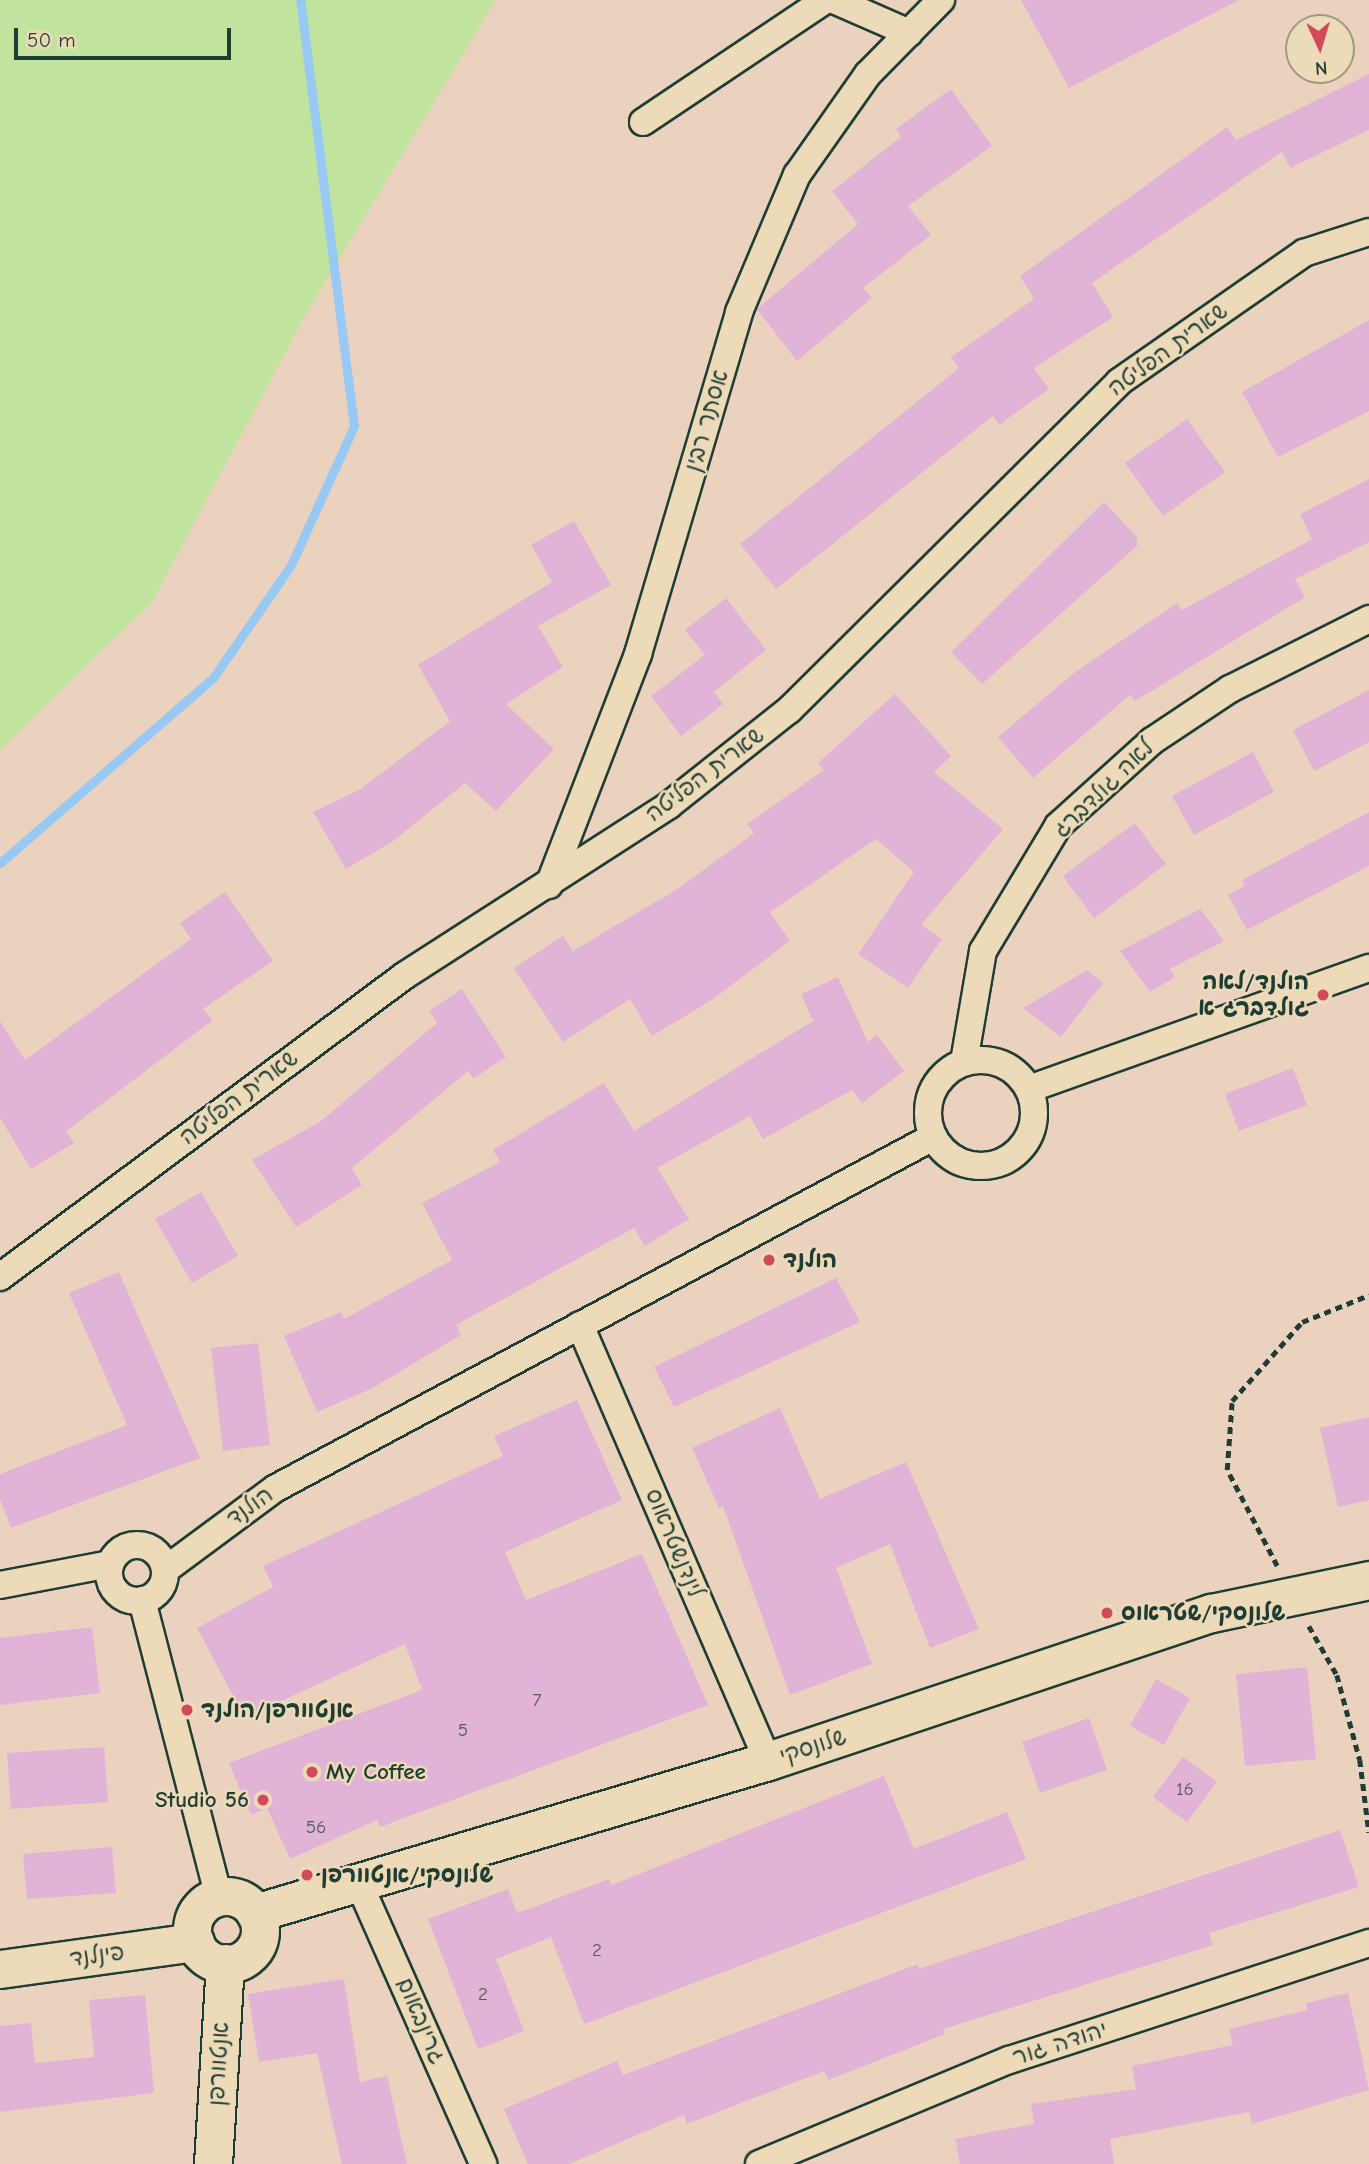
<!DOCTYPE html>
<html>
<head>
<meta charset="utf-8">
<style>
	body { margin:0 }
	#map { position:relative; width:1369px; height:2164px; overflow:hidden; background:#ebd2be; font-family:"Comic Neue","Playpen Sans Hebrew",sans-serif }
	div>[style] { position:absolute }
	[style*='--x'] { left:calc(var(--x)*1px); top:calc(var(--y)*1px); width:calc(var(--w)*1px); rotate:calc(var(--a)*1deg) }
	.green>* { inset:0; background:#c0e49e }
	.stream>* { height:9px; margin:-4.5px; padding:0 4.5px; transform-origin:4.5px; border-radius:4.5px; background:#97c9f4 }
	.building>* { inset:0; background:#e1b4d7 }
	.path>* { height:4.5px; margin-top:-2.25px; transform-origin:0; background:repeating-linear-gradient(90deg,#1f3d34 0 7px,transparent 0 12px) }
	.roads { filter:drop-shadow(2px 0 #1f3d34) drop-shadow(-2px 0 #1f3d34) drop-shadow(0 2px #1f3d34) drop-shadow(0 -2px #1f3d34) }
	.street>* { height:26px; margin:-13px; padding:0 13px; transform-origin:13px; border-radius:13px; background:#eddab8 }
	.street>.ring { margin:-13px; padding:0; box-sizing:content-box; background:none; border:26px solid #eddab8; border-radius:50% }
	.secondary>* { height:37px; margin:-18.5px; padding:0 18.5px; transform-origin:18.5px; border-radius:18.5px; background:#eddab8 }
	.secondary>.ring { margin:-18.5px; padding:0; box-sizing:content-box; background:none; border:37px solid #eddab8; border-radius:50% }
	.dots>* { width:19px; height:19px; translate:-50% -50%; box-sizing:border-box; border:4px solid #eddab8; border-radius:50% }
	span { translate:-50% -50%; white-space:nowrap; text-align:center; line-height:1.15; -webkit-text-stroke:5px #eddab8; paint-order:stroke }
	.number-label { font-size:19px; color:#505b5d }
	.number-label span { -webkit-text-stroke-width:0 }
	.street-label { font-size:23px; color:#1f3d34 }
	.poi-label { font-size:23px; color:#1f3d34; font-weight:700 }
	.right { translate:-100% -50%; text-align:right }
	.left { translate:0 -50%; text-align:left }
	.north { position:absolute; left:1285px; top:14px; width:70px; height:70px; box-sizing:border-box; background:#eddab8; border:2px solid #9b9b83; border-radius:50%; rotate:176deg; font-size:19px; font-weight:700; line-height:28px; text-align:center; color:#1f3d34 }
	.north::after { content:''; display:block; margin:auto; width:24px; height:32px; background:#d1495b; clip-path:polygon(50% 0,100% 100%,50% 72%,0 100%) }
	.scale { position:absolute; left:14px; top:28px; width:217px; height:32px; box-sizing:border-box; border:4px solid #1f3d34; border-top:0; padding-left:9px; font-size:21px; line-height:24px; white-space:nowrap; color:#1f3d34; -webkit-text-stroke:5px #eddab8; paint-order:stroke }
</style>
</head>
<body>
<div id="map">
	<div class="green">
		<i style="clip-path:polygon(0 0,496px 0,307px 312px,152px 602px,0 750px)"></i>
	</div>
	<div class="stream">
		<i style="--x:0;--y:863;--w:282;--a:-41"></i>
		<i style="--x:213;--y:678;--w:137;--a:-55.4"></i>
		<i style="--x:291;--y:565;--w:153;--a:-65.6"></i>
		<i style="--x:354;--y:426;--w:429;--a:-97.2"></i>
	</div>
	<div class="building">
		<i style="clip-path:polygon(1021px 0,1239px 0,1069px 88px)"></i>
		<i style="clip-path:polygon(1369px 74px,1369px 130px,1290px 168px,1282px 152px,1092px 283px,1113px 317px,1034px 368px,1049px 389px,999px 425px,993px 416px,776px 589px,740px 544px,959px 368px,951px 357px,1034px 299px,1020px 276px,1227px 127px,1236px 140px)"></i>
		<i style="clip-path:polygon(951px 89px,992px 146px,908px 206px,931px 235px,863px 288px,872px 298px,797px 361px,757px 309px,858px 224px,832px 191px,901px 137px,896px 129px)"></i>
		<i style="clip-path:polygon(1369px 320px,1369px 411px,1278px 457px,1242px 392px)"></i>
		<i style="clip-path:polygon(1187px 419px,1225px 472px,1163px 516px,1125px 463px)"></i>
		<i style="clip-path:polygon(1369px 479px,1369px 542px,1295px 579px,1305px 597px,1135px 701px,1130px 695px,1033px 778px,998px 737px,1074px 673px,1177px 603px,1182px 610px,1312px 539px,1300px 514px)"></i>
		<i style="clip-path:polygon(1104px 502px,1137px 537px,1137px 546px,982px 684px,951px 652px)"></i>
		<i style="clip-path:polygon(574px 521px,611px 585px,538px 626px,563px 667px,506px 704px,554px 749px,496px 811px,465px 783px,392px 842px,346px 869px,313px 812px,361px 789px,450px 721px,418px 665px,552px 582px,531px 545px)"></i>
		<i style="clip-path:polygon(726px 598px,766px 650px,714px 692px,723px 704px,681px 736px,651px 696px,705px 655px,685px 630px)"></i>
		<i style="clip-path:polygon(1369px 690px,1369px 742px,1314px 771px,1293px 730px)"></i>
		<i style="clip-path:polygon(895px 694px,951px 756px,934px 772px,1003px 829px,921px 925px,942px 939px,908px 988px,858px 954px,914px 872px,876px 839px,770px 912px,790px 941px,712px 1000px,652px 1036px,630px 999px,563px 1042px,514px 968px,563px 936px,573px 951px,679px 888px,754px 833px,747px 824px,824px 770px,818px 763px)"></i>
		<i style="clip-path:polygon(1253px 752px,1274px 792px,1194px 835px,1172px 796px)"></i>
		<i style="clip-path:polygon(1369px 812px,1369px 866px,1247px 930px,1228px 895px,1245px 886px,1242px 880px)"></i>
		<i style="clip-path:polygon(1135px 823px,1166px 864px,1094px 918px,1063px 876px)"></i>
		<i style="clip-path:polygon(225px 892px,273px 961px,203px 1009px,213px 1020px,66px 1131px,74px 1143px,31px 1169px,0 1118px,0 1021px,25px 1060px,191px 939px,180px 923px)"></i>
		<i style="clip-path:polygon(1200px 909px,1224px 941px,1170px 969px,1175px 977px,1150px 992px,1120px 951px)"></i>
		<i style="clip-path:polygon(1087px 970px,1103px 983px,1061px 1037px,1023px 1008px)"></i>
		<i style="clip-path:polygon(838px 977px,868px 1042px,877px 1035px,904px 1071px,862px 1103px,852px 1090px,763px 1139px,750px 1116px,657px 1168px,689px 1219px,645px 1246px,634px 1228px,456px 1325px,461px 1335px,373px 1388px,317px 1412px,284px 1336px,341px 1312px,344px 1319px,452px 1260px,422px 1203px,500px 1162px,493px 1150px,604px 1083px,634px 1131px,813px 1021px,801px 994px)"></i>
		<i style="clip-path:polygon(462px 989px,506px 1057px,473px 1079px,468px 1071px,352px 1168px,362px 1185px,296px 1227px,252px 1160px,321px 1121px,437px 1023px,429px 1011px)"></i>
		<i style="clip-path:polygon(1293px 1068px,1307px 1105px,1239px 1131px,1225px 1094px)"></i>
		<i style="clip-path:polygon(201px 1192px,238px 1256px,192px 1283px,155px 1219px)"></i>
		<i style="clip-path:polygon(119px 1272px,200px 1458px,11px 1528px,0 1499px,0 1474px,127px 1425px,69px 1293px)"></i>
		<i style="clip-path:polygon(836px 1278px,860px 1322px,674px 1407px,654px 1367px)"></i>
		<i style="clip-path:polygon(258px 1343px,270px 1445px,223px 1451px,211px 1348px)"></i>
		<i style="clip-path:polygon(577px 1400px,622px 1500px,505px 1552px,526px 1600px,642px 1554px,708px 1705px,380px 1827px,377px 1820px,290px 1859px,267px 1808px,251px 1815px,229px 1763px,422px 1690px,405px 1644px,245px 1718px,197px 1628px,273px 1587px,263px 1566px,503px 1456px,494px 1436px)"></i>
		<i style="clip-path:polygon(780px 1408px,820px 1499px,906px 1462px,979px 1629px,930px 1648px,890px 1544px,836px 1568px,872px 1664px,790px 1695px,723px 1506px,719px 1508px,692px 1448px)"></i>
		<i style="clip-path:polygon(1369px 1417px,1369px 1500px,1338px 1507px,1320px 1428px)"></i>
		<i style="clip-path:polygon(92px 1627px,100px 1693px,0 1705px,0 1638px)"></i>
		<i style="clip-path:polygon(1307px 1667px,1316px 1759px,1245px 1766px,1236px 1674px)"></i>
		<i style="clip-path:polygon(1156px 1679px,1190px 1698px,1164px 1745px,1130px 1726px)"></i>
		<i style="clip-path:polygon(1089px 1718px,1107px 1770px,1040px 1793px,1022px 1742px)"></i>
		<i style="clip-path:polygon(104px 1747px,108px 1802px,11px 1809px,7px 1753px)"></i>
		<i style="clip-path:polygon(1183px 1757px,1217px 1782px,1187px 1822px,1153px 1797px)"></i>
		<i style="clip-path:polygon(884px 1776px,914px 1849px,1007px 1812px,1026px 1859px,584px 2024px,551px 1937px,496px 1959px,524px 2031px,478px 2049px,428px 1919px,508px 1889px,517px 1913px,609px 1879px,612px 1885px)"></i>
		<i style="clip-path:polygon(1340px 1830px,1359px 1887px,1209px 1933px,1213px 1945px,943px 2029px,945px 2034px,828px 2080px,824px 2071px,687px 2124px,684px 2115px,569px 2164px,528px 2164px,504px 2109px,617px 2061px,623px 2075px,918px 1964px,919px 1969px)"></i>
		<i style="clip-path:polygon(112px 1847px,116px 1893px,27px 1899px,23px 1854px)"></i>
		<i style="clip-path:polygon(344px 1979px,360px 2082px,387px 2076px,407px 2164px,342px 2164px,317px 2053px,259px 2062px,248px 1994px)"></i>
		<i style="clip-path:polygon(1348px 1993px,1369px 2090px,1252px 2124px,1249px 2112px,1110px 2139px,1114px 2164px,960px 2164px,955px 2139px,1034px 2124px,1031px 2104px,1136px 2089px,1132px 2066px,1233px 2045px,1229px 2029px,1307px 2010px,1306px 2003px)"></i>
		<i style="clip-path:polygon(145px 1995px,154px 2093px,0 2112px,0 2026px,31px 2023px,35px 2063px,94px 2057px,89px 2000px)"></i>
	</div>
	<div class="path">
		<i style="--x:1277;--y:1566;--w:108;--a:-117.5"></i>
		<i style="--x:1227;--y:1470;--w:69;--a:-85.9"></i>
		<i style="--x:1232;--y:1401;--w:106;--a:-48.5"></i>
		<i style="--x:1302;--y:1322;--w:72;--a:-21.9"></i>
		<i style="--x:1309;--y:1626;--w:56;--a:60.3"></i>
		<i style="--x:1337;--y:1675;--w:88;--a:74.9"></i>
		<i style="--x:1360;--y:1760;--w:73;--a:82.9"></i>
	</div>
	<div class="roads">
		<div class="street">
			<i style="--x:834;--y:0;--w:82;--a:23.7"></i>
			<i style="--x:643;--y:122;--w:219;--a:-33.8"></i>
			<i style="--x:549;--y:885;--w:248;--a:-68.9"></i>
			<i style="--x:638;--y:654;--w:357;--a:-73.5"></i>
			<i style="--x:739;--y:312;--w:149;--a:-67.1"></i>
			<i style="--x:797;--y:175;--w:123;--a:-54.9"></i>
			<i style="--x:868;--y:74;--w:104;--a:-45.4"></i>
			<i class="ring" style="left:928px;top:1060px;width:80px;height:80px"></i>
			<i style="--x:964;--y:1062;--w:113;--a:-80.3"></i>
			<i style="--x:983;--y:951;--w:146;--a:-59"></i>
			<i style="--x:1058;--y:826;--w:127;--a:-42.1"></i>
			<i style="--x:1152;--y:741;--w:94;--a:-33.7"></i>
			<i style="--x:1230;--y:689;--w:156;--a:-26.7"></i>
			<i style="--x:1029;--y:1089;--w:361;--a:-19.6"></i>
			<i style="--x:0;--y:1277;--w:504;--a:-36.69"></i>
			<i style="--x:404;--y:976;--w:315;--a:-32.8"></i>
			<i style="--x:669;--y:805;--w:153;--a:-38.4"></i>
			<i style="--x:789;--y:710;--w:465;--a:-44.8"></i>
			<i style="--x:1119;--y:382;--w:226;--a:-34.9"></i>
			<i style="--x:1304;--y:253;--w:68;--a:-17.9"></i>
			<i style="--x:580;--y:1325;--w:475;--a:66.7"></i>
			<i class="ring" style="left:109px;top:1545px;width:30px;height:30px"></i>
			<i style="--x:165;--y:1570;--w:138;--a:-36.5"></i>
			<i style="--x:276;--y:1488;--w:745;--a:-28.11"></i>
			<i style="--x:0;--y:1585;--w:112;--a:-10.8"></i>
			<i style="--x:142;--y:1600;--w:308;--a:75.5"></i>
			<i style="--x:357;--y:1879;--w:312;--a:66.1"></i>
			<i style="--x:759;--y:2164;--w:271;--a:-22.6"></i>
			<i style="--x:1009;--y:2060;--w:379;--a:-18"></i>
		</div>
		<div class="secondary">
			<i class="ring" style="left:192px;top:1896px;width:31px;height:31px"></i>
			<i style="--x:255;--y:1913;--w:535;--a:-16.5"></i>
			<i style="--x:768;--y:1761;--w:467;--a:-18.5"></i>
			<i style="--x:1211;--y:1613;--w:161;--a:-11.8"></i>
			<i style="--x:0;--y:1969;--w:197;--a:-7.9"></i>
			<i style="--x:213;--y:2164;--w:201;--a:-86.6"></i>
		</div>
	</div>
	<div class="dots">
		<i style="left:1323px;top:995px;background:#d1495b"></i>
		<i style="left:769px;top:1260px;background:#d1495b"></i>
		<i style="left:1107px;top:1613px;background:#d1495b"></i>
		<i style="left:187px;top:1710px;background:#d1495b"></i>
		<i style="left:312px;top:1772px;background:#d1495b"></i>
		<i style="left:263px;top:1800px;background:#d1495b"></i>
		<i style="left:307px;top:1875px;background:#d1495b"></i>
	</div>
	<div class="number-label">
		<span style="left:537px;top:1701px">7</span>
		<span style="left:463px;top:1731px">5</span>
		<span style="left:1185px;top:1790px">16</span>
		<span style="left:316px;top:1828px">56</span>
		<span style="left:597px;top:1951px">2</span>
		<span style="left:483px;top:1995px">2</span>
	</div>
	<div class="street-label">
		<span style="left:1168px;top:350px;rotate:-36deg">שארית הפליטה</span>
		<span style="left:707px;top:421px;rotate:-74deg">אסתר רבין</span>
		<span style="left:705px;top:775px;rotate:-37deg">שארית הפליטה</span>
		<span style="left:1104px;top:789px;rotate:-44deg">לאה גולדברג</span>
		<span style="left:239px;top:1098px;rotate:-37deg">שארית הפליטה</span>
		<span style="left:250px;top:1507px;rotate:-36deg">הולנד</span>
		<span style="left:674px;top:1543px;rotate:67deg">לינדנשטראוס</span>
		<span style="left:813px;top:1747px;rotate:-18deg">שלונסקי</span>
		<span style="left:97px;top:1956px;rotate:-8deg">פינלנד</span>
		<span style="left:421px;top:2021px;rotate:67deg">גרינבאום</span>
		<span style="left:1060px;top:2044px;rotate:-18deg">יהודה גור</span>
		<span style="left:219px;top:2064px;rotate:-87deg">אנטוורפן</span>
	</div>
	<div class="poi-label">
		<span class="right" style="left:1309px;top:995px">הולנד/לאה<br>גולדברג א</span>
		<span class="left" style="left:783px;top:1260px">הולנד</span>
		<span class="left" style="left:1121px;top:1613px">שלונסקי/שטראוס</span>
		<span class="left" style="left:201px;top:1710px">אנטוורפן/הולנד</span>
		<span class="left" style="left:326px;top:1772px">My Coffee</span>
		<span class="right" style="left:249px;top:1800px">Studio 56</span>
		<span class="left" style="left:321px;top:1875px">שלונסקי/אנטוורפן</span>
	</div>
	<div class="north">N</div>
	<div class="scale">50 m</div>
</div>
</body>
</html>
